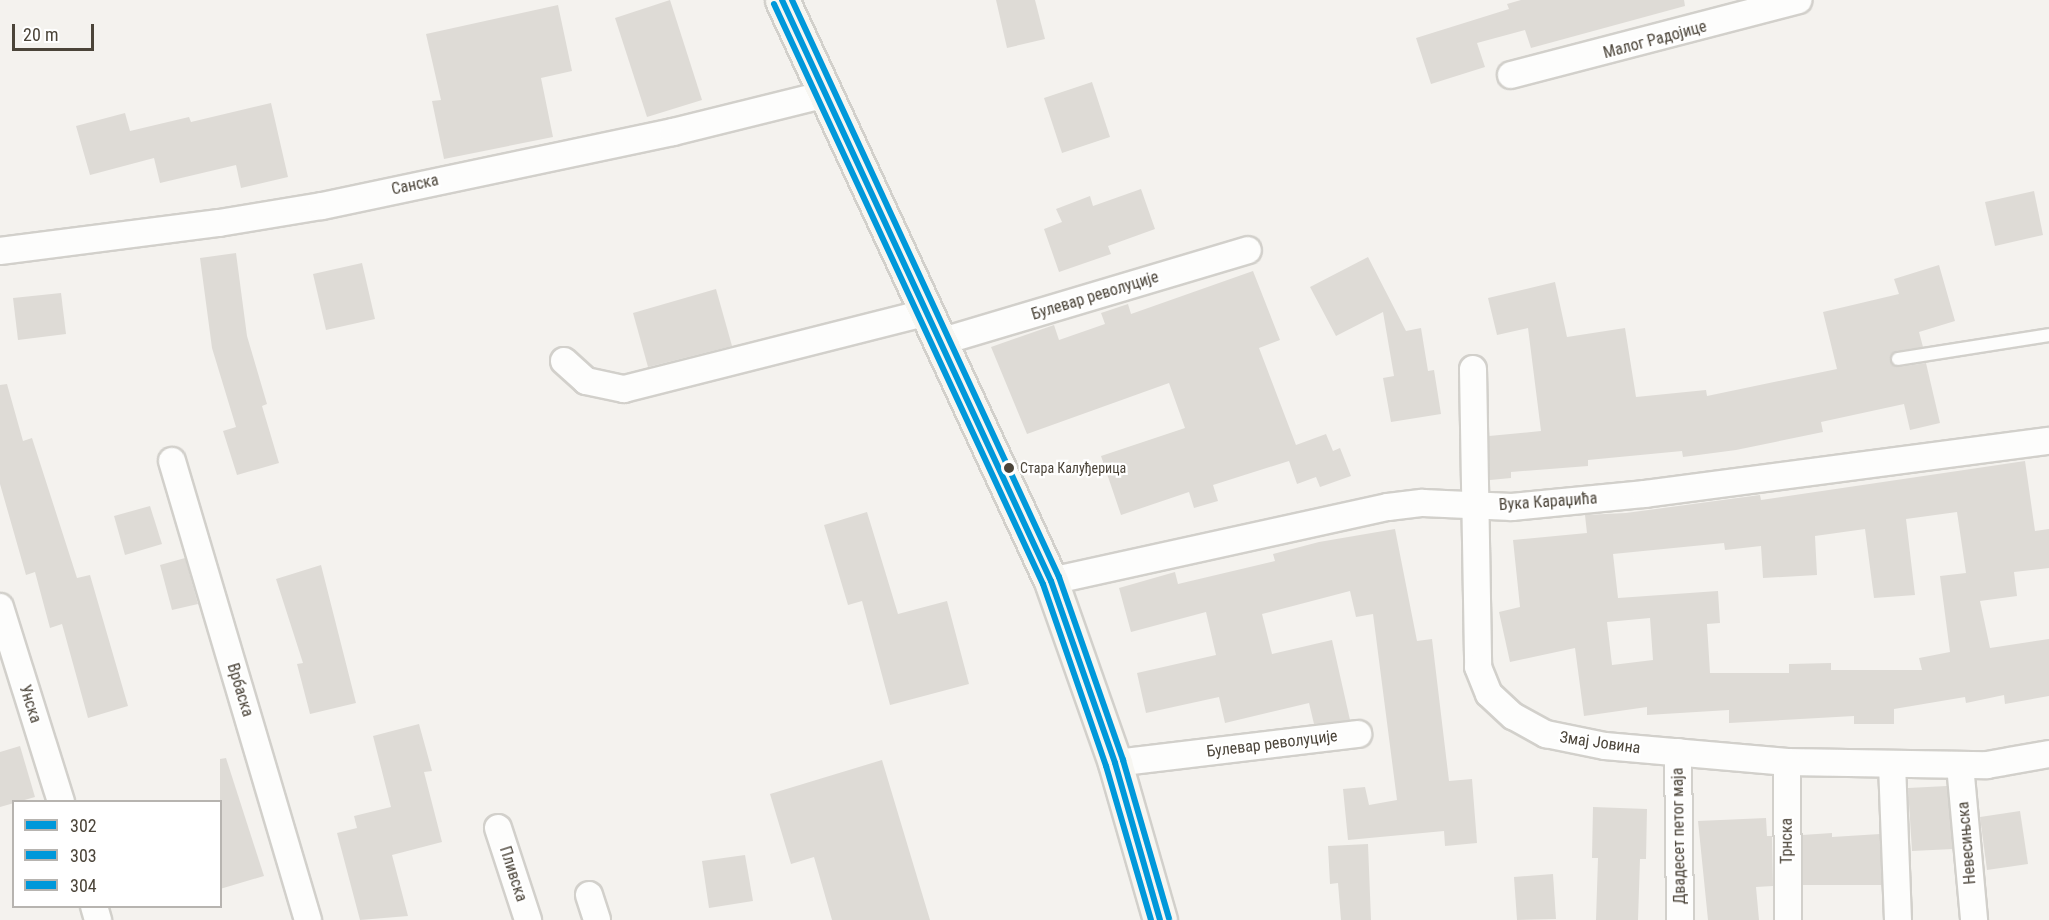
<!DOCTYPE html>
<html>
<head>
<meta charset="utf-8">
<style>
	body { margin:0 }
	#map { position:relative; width:2049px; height:920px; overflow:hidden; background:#f4f2ee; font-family:"Roboto Condensed",sans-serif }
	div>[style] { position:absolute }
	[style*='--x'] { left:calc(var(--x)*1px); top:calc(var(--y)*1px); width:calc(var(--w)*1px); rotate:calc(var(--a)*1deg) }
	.building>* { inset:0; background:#dedbd6 }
	.roads { filter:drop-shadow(2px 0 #d2d0cb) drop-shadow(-2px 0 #d2d0cb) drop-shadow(0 2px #d2d0cb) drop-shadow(0 -2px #d2d0cb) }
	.lane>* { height:12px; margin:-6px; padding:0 6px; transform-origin:6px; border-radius:6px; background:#fdfdfc }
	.street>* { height:26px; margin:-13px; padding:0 13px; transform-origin:13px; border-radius:13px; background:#fdfdfc }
	.secondary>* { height:33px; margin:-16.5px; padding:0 16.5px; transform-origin:16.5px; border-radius:16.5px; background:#f7f6f1 }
	.bus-1>* { height:6px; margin:-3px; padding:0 3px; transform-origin:3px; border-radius:3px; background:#0098da }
	.bus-2>* { height:6px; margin:-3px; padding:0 3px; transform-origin:3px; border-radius:3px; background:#0098da }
	.bus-3>* { height:6px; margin:-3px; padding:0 3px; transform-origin:3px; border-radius:3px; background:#0098da }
	.dots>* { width:16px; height:16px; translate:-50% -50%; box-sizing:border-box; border:3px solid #fff; border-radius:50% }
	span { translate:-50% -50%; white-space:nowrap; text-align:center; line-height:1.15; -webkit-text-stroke:4.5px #fff; paint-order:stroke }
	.bus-label { font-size:14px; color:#4b4439 }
	.left { translate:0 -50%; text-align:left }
	.street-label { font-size:16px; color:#4b4439 }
	.legend { position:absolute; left:12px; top:800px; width:210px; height:108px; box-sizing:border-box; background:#fff; border:2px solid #b7b4b0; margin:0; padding:8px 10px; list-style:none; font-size:18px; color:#4b4439 }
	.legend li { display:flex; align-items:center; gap:12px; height:30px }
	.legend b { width:30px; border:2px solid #b7b4b0 }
	.scale { position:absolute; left:12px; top:24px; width:82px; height:27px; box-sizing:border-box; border:3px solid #4b4439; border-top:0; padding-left:8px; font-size:18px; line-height:21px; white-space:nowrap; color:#4b4439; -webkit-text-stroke:4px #fff; paint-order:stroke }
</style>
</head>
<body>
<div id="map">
	<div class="building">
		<i style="clip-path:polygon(670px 0,702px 100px,647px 117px,615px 18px)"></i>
		<i style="clip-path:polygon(996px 0,1035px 0,1045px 39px,1007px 48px)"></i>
		<i style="clip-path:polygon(1521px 0,1684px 0,1685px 6px,1531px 48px,1525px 30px,1477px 43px,1485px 67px,1431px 84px,1416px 38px,1509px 9px,1507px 4px)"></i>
		<i style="clip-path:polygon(558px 5px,572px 71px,541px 78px,553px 137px,444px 159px,432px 101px,441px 100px,426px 34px)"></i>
		<i style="clip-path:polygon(1092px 82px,1110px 137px,1062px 153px,1044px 98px)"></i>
		<i style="clip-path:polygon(271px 103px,288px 177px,241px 188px,236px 165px,160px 183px,154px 158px,90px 175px,76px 126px,125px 113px,130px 131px,189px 117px,191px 122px)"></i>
		<i style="clip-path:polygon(1141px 189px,1155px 229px,1108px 246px,1111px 254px,1059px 272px,1044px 229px,1062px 222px,1056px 209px,1090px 196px,1093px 206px)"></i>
		<i style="clip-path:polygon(2034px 191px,2043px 235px,1995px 246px,1985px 202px)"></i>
		<i style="clip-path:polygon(236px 253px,247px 336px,267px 404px,262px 406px,279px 463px,237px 475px,223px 431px,236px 427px,212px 348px,200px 258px)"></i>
		<i style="clip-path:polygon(1368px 257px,1406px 331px,1421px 328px,1428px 371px,1434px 370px,1441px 414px,1391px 422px,1383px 378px,1394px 376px,1383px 312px,1336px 336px,1310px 287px)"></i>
		<i style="clip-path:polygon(362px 263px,375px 319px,326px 330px,313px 274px)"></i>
		<i style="clip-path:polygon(1939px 265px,1955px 321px,1919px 332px,1923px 347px,1896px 351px,1890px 360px,1899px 367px,1926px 363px,1940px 423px,1910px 430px,1904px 404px,1821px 422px,1823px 432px,1736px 450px,1683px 457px,1682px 451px,1588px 460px,1588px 466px,1511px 472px,1511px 478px,1490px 480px,1489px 436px,1541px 431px,1528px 328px,1497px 335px,1488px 298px,1555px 282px,1567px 337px,1625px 328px,1636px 397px,1706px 390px,1707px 396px,1837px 369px,1823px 312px,1899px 294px,1894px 279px)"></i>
		<i style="clip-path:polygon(1253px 271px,1280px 340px,1259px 348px,1296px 445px,1326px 434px,1333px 451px,1340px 448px,1351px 476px,1320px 487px,1316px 477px,1297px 484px,1289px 461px,1213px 485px,1218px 501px,1194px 508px,1189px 492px,1121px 515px,1101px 456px,1185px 428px,1169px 383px,1027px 434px,991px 347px,1054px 325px,1059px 340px,1105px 324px,1101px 313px,1128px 304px,1131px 314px)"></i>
		<i style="clip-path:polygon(716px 289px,732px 346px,648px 367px,633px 313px)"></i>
		<i style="clip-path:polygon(61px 293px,66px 334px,18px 340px,13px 298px)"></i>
		<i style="clip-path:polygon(7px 384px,23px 441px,32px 438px,77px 578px,90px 575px,128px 706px,88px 718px,62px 624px,50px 628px,35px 572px,26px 575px,0 484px,0 385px)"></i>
		<i style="clip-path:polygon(evenodd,2025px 461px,2035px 531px,2049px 529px,2049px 568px,2014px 572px,2017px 596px,1980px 601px,1990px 648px,2049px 639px,2049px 696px,2005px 704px,2004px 695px,1966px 703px,1965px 697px,1894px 709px,1894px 724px,1854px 724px,1854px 716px,1729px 723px,1729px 710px,1647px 715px,1647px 707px,1584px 716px,1575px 648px,1510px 662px,1499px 612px,1520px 607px,1513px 540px,1587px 533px,1585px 515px,1626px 513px,1760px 495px,1761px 500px,2025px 461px,1957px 512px,1966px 573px,1940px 576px,1950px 652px,1919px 658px,1922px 670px,1831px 670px,1831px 663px,1789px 664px,1789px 673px,1710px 673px,1707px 624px,1720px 623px,1718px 591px,1618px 598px,1613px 554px,1724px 543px,1725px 550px,1761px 546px,1763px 578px,1817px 575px,1815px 536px,1865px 529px,1874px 598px,1915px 595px,1906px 519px,1957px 512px,2025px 461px,1650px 618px,1653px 660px,1612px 665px,1607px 622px,1650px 618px)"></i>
		<i style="clip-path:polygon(150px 506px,162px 544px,125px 555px,114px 516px)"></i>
		<i style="clip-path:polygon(867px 512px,898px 614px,947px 601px,969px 684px,890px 705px,862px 601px,848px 605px,824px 525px)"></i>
		<i style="clip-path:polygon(1395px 529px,1417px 641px,1432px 639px,1449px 781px,1472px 779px,1477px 843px,1445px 846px,1444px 831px,1348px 840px,1343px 789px,1365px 787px,1369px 805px,1397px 800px,1373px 614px,1356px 617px,1350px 591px,1262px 614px,1272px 654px,1332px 640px,1350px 720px,1314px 724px,1309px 703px,1225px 723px,1219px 697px,1146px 713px,1137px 673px,1216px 655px,1206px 612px,1131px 632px,1119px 588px,1175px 572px,1178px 584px,1275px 561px,1273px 554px,1319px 542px)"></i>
		<i style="clip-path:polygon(185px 558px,198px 604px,172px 610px,160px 565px)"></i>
		<i style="clip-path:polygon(321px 565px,356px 703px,310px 714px,297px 664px,303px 663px,276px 579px)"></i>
		<i style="clip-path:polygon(419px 724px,432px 771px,424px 772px,442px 842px,392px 855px,408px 916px,360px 920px,337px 833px,357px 828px,354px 816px,391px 807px,373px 736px)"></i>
		<i style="clip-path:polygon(20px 746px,35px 797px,0 807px,0 752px)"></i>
		<i style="clip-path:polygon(226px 758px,264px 876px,220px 889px,220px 759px)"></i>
		<i style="clip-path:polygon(882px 760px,930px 920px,832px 920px,814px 857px,791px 864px,770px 794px)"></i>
		<i style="clip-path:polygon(1947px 786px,1953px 849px,1912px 851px,1908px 788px)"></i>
		<i style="clip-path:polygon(1593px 807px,1647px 809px,1646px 859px,1640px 859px,1638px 920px,1596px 920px,1598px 858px,1592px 858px)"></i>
		<i style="clip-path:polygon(2020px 811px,2028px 864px,1987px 870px,1980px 817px)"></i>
		<i style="clip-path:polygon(1766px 818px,1767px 836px,1772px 836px,1773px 886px,1756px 887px,1759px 920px,1708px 920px,1698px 821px)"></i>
		<i style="clip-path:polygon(1832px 833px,1832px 837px,1880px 834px,1882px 885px,1803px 885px,1802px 835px)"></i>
		<i style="clip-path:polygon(1368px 844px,1371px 920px,1341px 920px,1338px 883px,1330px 884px,1328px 846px)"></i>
		<i style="clip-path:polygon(745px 855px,753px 901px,709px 908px,702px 861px)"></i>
		<i style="clip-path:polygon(1553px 874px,1556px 919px,1517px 920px,1514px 877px)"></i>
	</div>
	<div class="roads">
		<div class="lane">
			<i style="--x:1898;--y:359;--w:153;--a:-9"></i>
		</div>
		<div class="street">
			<i style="--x:1511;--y:75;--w:297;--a:-14.6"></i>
			<i style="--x:0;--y:251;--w:221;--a:-7.3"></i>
			<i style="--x:219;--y:223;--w:104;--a:-9.4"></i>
			<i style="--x:322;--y:206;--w:359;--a:-11.9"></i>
			<i style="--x:673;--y:132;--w:158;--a:-13.9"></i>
			<i style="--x:943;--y:341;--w:318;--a:-16.6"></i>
			<i style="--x:564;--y:361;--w:30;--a:42"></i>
			<i style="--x:586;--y:381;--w:39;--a:12"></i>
			<i style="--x:624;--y:389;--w:315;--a:-14.2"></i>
			<i style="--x:1473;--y:369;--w:298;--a:89"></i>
			<i style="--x:1478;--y:667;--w:29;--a:68"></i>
			<i style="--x:1489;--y:694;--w:33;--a:43"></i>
			<i style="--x:1513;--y:716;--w:38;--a:29"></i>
			<i style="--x:1546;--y:734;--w:60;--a:11.5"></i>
			<i style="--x:1605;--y:746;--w:183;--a:5"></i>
			<i style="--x:1787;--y:762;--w:200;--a:0.9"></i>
			<i style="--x:1987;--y:765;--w:63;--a:-10.1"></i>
			<i style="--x:172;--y:461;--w:479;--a:73.5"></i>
			<i style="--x:1051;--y:581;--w:345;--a:-12.4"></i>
			<i style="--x:1388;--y:507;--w:35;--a:-7"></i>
			<i style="--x:1423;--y:503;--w:89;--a:2.6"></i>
			<i style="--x:1512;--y:507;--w:134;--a:-5.6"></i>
			<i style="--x:1645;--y:494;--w:407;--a:-7.5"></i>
			<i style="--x:0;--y:607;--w:204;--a:72.6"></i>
			<i style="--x:1678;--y:752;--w:168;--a:89.3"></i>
			<i style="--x:1787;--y:762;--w:158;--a:89.6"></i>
			<i style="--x:1115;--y:763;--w:245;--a:-6.8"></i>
			<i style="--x:1892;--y:764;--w:156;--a:87.8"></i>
			<i style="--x:1960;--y:765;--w:156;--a:84.8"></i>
			<i style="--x:498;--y:828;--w:97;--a:71.9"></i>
			<i style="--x:589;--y:895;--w:26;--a:72"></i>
			<i style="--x:94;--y:906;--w:15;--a:74"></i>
		</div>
		<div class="secondary">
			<i style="--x:782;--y:0;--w:640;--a:65.16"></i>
			<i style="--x:1051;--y:581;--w:193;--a:70.6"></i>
			<i style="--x:1115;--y:763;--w:163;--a:74"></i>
		</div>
	</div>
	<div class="bus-1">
		<i style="--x:782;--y:0;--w:640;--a:65.16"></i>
		<i style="--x:1051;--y:581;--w:193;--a:70.6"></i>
		<i style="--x:1115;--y:763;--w:163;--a:74"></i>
	</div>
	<div class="bus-2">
		<i style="--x:774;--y:4;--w:639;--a:65.12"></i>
		<i style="--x:1043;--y:584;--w:193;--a:70.9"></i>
		<i style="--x:1106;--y:766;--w:160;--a:73.7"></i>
	</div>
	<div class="bus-3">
		<i style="--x:792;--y:0;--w:636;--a:65.17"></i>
		<i style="--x:1059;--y:577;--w:194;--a:70.7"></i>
		<i style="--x:1123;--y:760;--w:165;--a:73.8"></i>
	</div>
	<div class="dots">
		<i style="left:1009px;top:468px;background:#4b4439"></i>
	</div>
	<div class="bus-label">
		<span class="left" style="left:1020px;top:468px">Стара Калуђерица</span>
	</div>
	<div class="street-label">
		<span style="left:1655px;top:40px;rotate:-15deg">Малог Радојице</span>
		<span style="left:415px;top:185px;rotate:-12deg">Санска</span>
		<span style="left:1095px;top:296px;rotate:-17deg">Булевар револуције</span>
		<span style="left:1548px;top:502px;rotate:-4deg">Вука Караџића</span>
		<span style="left:240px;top:690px;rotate:73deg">Врбаска</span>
		<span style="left:30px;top:704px;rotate:72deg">Унска</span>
		<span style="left:1600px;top:743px;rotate:8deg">Змај Јовина</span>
		<span style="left:1272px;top:744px;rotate:-7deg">Булевар револуције</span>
		<span style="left:1679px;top:836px;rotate:-91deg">Двадесет петог маја</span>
		<span style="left:1787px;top:841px;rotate:-90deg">Трнска</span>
		<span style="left:1967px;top:843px;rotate:-95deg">Невесињска</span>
		<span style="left:513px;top:874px;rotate:72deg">Пливска</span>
	</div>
	<ul class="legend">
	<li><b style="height:8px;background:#0098da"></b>302</li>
	<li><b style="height:8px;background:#0098da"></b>303</li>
	<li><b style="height:8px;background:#0098da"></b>304</li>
	</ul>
	<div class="scale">20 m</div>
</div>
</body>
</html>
